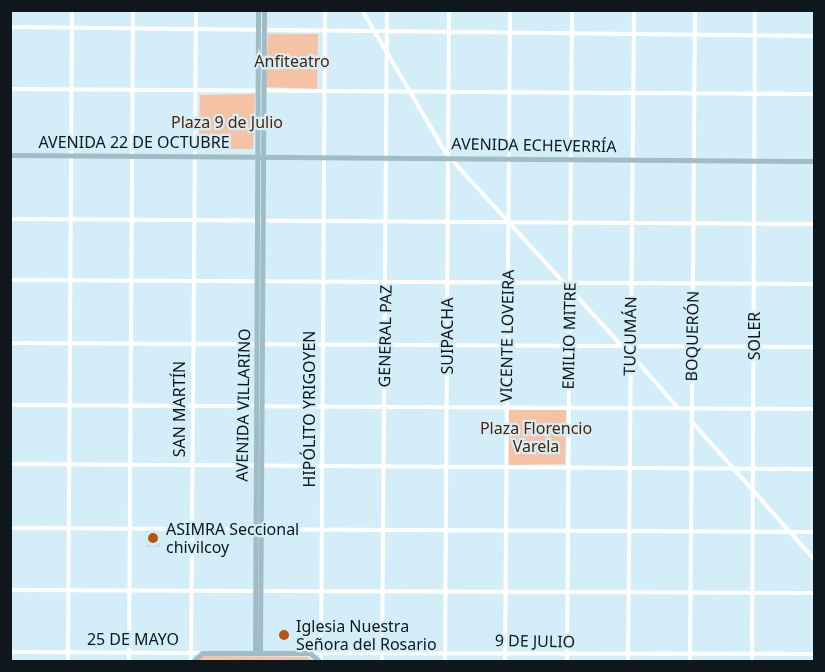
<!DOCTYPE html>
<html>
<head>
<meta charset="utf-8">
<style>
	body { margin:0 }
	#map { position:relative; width:825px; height:672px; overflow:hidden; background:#d4eef9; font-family:"Noto Sans",sans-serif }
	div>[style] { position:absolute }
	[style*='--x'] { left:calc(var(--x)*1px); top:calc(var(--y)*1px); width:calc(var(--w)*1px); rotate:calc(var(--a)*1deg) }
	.built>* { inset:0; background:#bfe1f0 }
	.green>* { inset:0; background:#f5c2a6 }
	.street>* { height:4px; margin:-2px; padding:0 2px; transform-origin:2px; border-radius:2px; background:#fff }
	.secondary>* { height:5px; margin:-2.5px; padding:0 2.5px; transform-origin:2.5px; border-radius:2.5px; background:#a0bcc5 }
	.dots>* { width:16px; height:16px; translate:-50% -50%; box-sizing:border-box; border:3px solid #d4eef9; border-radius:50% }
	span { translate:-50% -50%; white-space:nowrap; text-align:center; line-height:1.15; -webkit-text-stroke:4.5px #d4eef9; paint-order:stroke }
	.park-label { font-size:16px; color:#512302 }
	.street-label { font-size:16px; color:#0e171b }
	.poi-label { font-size:16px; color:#0e171b }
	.left { translate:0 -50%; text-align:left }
	.frame { position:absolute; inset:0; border:12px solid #0e171b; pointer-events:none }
</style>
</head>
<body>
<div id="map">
	<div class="built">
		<i style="clip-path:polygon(146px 530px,159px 530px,160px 547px,147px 547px)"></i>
	</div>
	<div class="green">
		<i style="clip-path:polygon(268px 34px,318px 34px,317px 89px,266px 87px)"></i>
		<i style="clip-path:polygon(255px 94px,253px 149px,199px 149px,200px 95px)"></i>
		<i style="clip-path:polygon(508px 410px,566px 410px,565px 464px,507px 465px)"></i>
		<i style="clip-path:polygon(203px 656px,307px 657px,313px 661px,197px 662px)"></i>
	</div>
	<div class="street">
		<i style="--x:362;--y:10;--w:166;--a:59.6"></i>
		<i style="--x:10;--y:27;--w:804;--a:0.64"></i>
		<i style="--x:10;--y:89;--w:804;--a:0.36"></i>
		<i style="--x:451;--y:159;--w:169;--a:47.6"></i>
		<i style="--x:10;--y:219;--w:804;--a:0.36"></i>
		<i style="--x:10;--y:280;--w:804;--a:0.29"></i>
		<i style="--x:570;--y:289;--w:77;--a:47.6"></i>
		<i style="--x:10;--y:343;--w:804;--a:0.29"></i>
		<i style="--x:630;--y:353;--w:73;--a:48.9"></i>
		<i style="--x:10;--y:405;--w:804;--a:0.29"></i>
		<i style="--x:692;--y:422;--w:183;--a:48.3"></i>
		<i style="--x:10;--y:464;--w:804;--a:0.36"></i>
		<i style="--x:10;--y:528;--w:804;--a:0.29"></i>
		<i style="--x:10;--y:590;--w:804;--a:0.21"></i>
		<i style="--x:10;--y:652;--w:191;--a:0.3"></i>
		<i style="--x:311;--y:653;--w:503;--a:0.11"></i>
		<i style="--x:68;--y:662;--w:652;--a:-89.65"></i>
		<i style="--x:129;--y:662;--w:652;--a:-89.65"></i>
		<i style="--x:191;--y:662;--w:652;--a:-89.56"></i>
		<i style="--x:321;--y:662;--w:652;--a:-89.65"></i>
		<i style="--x:382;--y:662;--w:652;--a:-89.56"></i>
		<i style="--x:445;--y:662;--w:652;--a:-89.65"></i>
		<i style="--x:505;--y:662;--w:652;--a:-89.56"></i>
		<i style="--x:567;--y:662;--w:652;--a:-89.56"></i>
		<i style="--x:628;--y:662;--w:652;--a:-89.47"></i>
		<i style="--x:690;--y:662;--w:652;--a:-89.56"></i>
		<i style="--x:752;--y:662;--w:652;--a:-89.74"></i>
	</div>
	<div class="secondary">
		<i style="--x:10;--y:155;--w:804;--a:0.43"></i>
		<i style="--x:255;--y:653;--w:643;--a:-89.73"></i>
		<i style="--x:260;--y:653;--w:643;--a:-89.64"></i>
		<i style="--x:192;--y:662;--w:13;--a:-42"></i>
		<i style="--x:202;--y:653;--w:108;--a:0"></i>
		<i style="--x:310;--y:653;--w:13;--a:42"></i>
	</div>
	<div class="dots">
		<i style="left:153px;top:538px;background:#b65710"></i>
		<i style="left:284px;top:635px;background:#b65710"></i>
	</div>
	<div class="park-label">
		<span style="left:292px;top:61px">Anfiteatro</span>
		<span style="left:227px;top:122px">Plaza 9 de Julio</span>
		<span style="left:536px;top:437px">Plaza Florencio<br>Varela</span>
	</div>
	<div class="street-label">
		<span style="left:134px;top:142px">AVENIDA 22 DE OCTUBRE</span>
		<span style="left:534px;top:145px;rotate:1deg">AVENIDA ECHEVERRÍA</span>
		<span style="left:385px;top:336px;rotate:-89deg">GENERAL PAZ</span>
		<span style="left:447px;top:336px;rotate:-90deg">SUIPACHA</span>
		<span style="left:507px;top:336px;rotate:-89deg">VICENTE LOVEIRA</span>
		<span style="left:569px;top:336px;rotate:-89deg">EMILIO MITRE</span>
		<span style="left:630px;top:336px;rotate:-89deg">TUCUMÁN</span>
		<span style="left:692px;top:336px;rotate:-89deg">BOQUERÓN</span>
		<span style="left:754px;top:336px;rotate:-90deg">SOLER</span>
		<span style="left:243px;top:405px;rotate:-89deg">AVENIDA VILLARINO</span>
		<span style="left:179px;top:409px;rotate:-90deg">SAN MARTÍN</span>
		<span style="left:309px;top:409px;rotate:-90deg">HIPÓLITO YRIGOYEN</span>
		<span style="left:133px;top:639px">25 DE MAYO</span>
		<span style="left:535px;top:641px;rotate:1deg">9 DE JULIO</span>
	</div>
	<div class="poi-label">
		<span class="left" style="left:166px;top:538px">ASIMRA Seccional<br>chivilcoy</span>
		<span class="left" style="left:296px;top:635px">Iglesia Nuestra<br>Señora del Rosario</span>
	</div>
	<div class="frame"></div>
</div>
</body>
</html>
